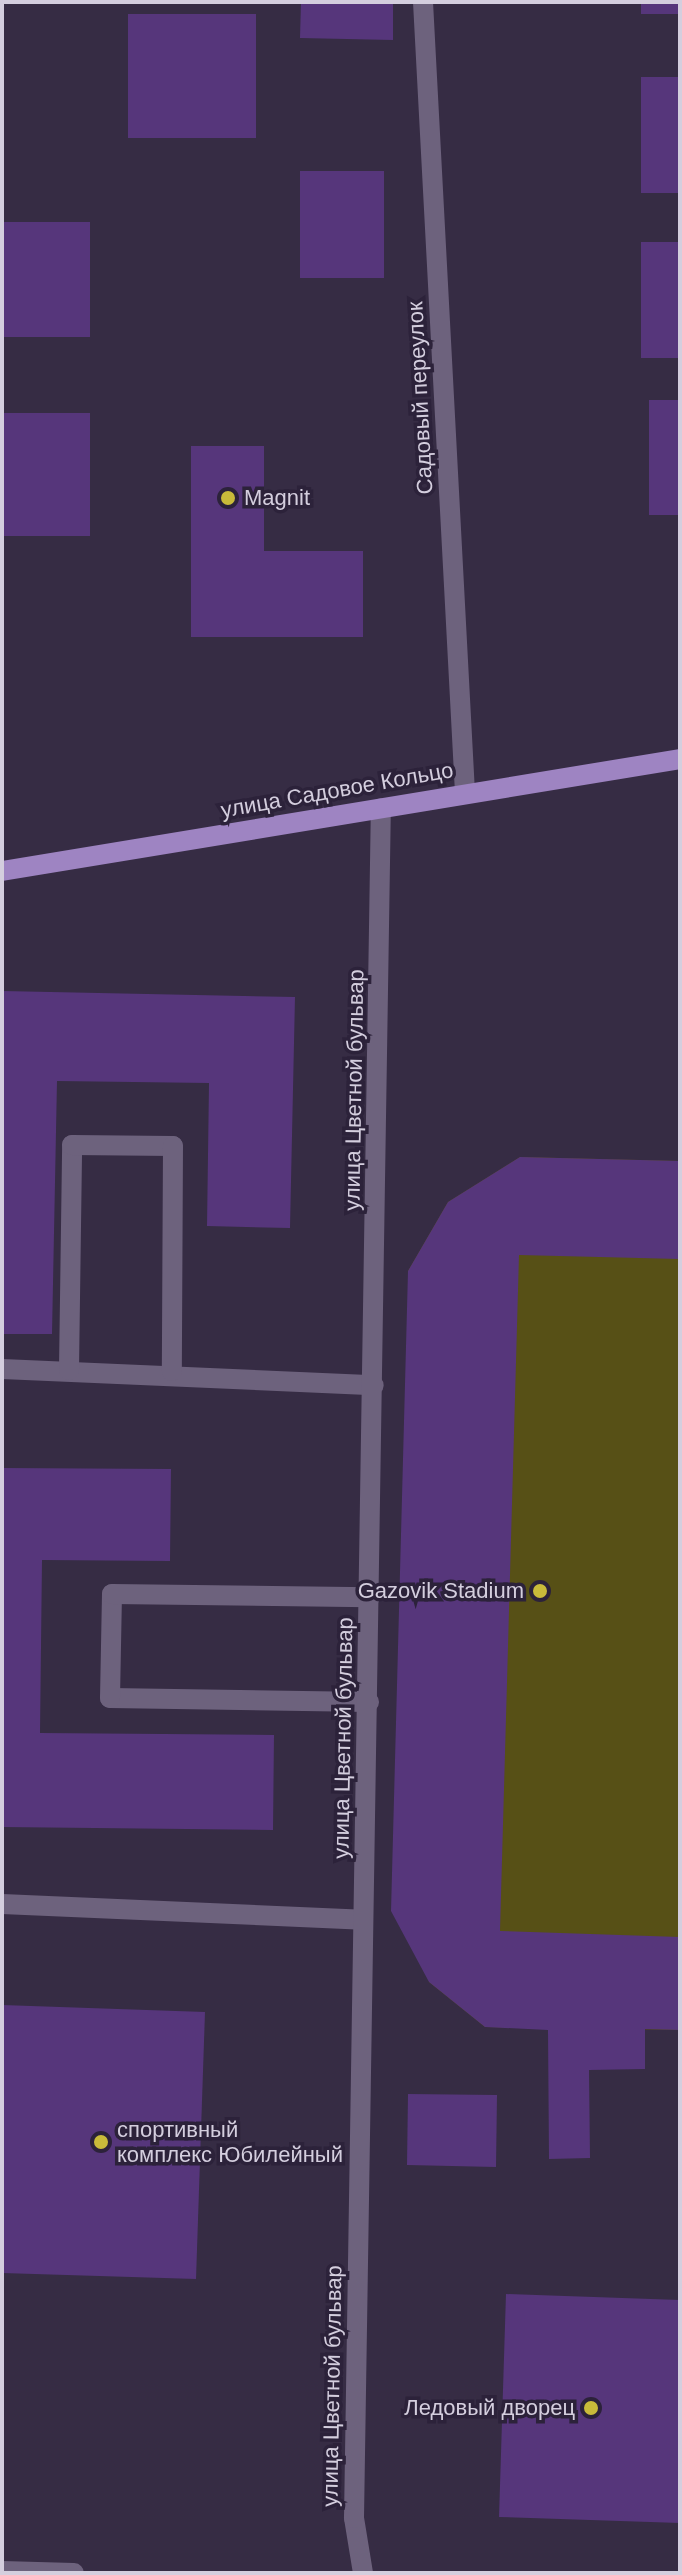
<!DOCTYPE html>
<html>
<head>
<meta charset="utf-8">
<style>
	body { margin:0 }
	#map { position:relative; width:682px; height:2575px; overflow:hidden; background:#362c44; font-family:Helvetica,sans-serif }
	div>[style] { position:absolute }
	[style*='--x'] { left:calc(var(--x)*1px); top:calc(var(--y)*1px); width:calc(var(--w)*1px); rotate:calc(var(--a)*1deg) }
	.green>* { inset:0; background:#575016 }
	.building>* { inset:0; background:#56367b }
	.minor>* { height:20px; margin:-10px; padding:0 10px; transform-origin:10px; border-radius:10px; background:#6d627d }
	.major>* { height:20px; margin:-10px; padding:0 10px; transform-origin:10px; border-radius:10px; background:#9e84c2 }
	.dots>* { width:22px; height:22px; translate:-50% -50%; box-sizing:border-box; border:4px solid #2c223a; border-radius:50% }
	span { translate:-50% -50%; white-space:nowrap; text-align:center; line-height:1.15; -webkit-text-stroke:7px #2c223a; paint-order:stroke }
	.street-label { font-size:22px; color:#d4cede }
	.poi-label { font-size:22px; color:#d4cede }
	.left { translate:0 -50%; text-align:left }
	.right { translate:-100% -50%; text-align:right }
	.frame { position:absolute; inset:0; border:4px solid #d4cede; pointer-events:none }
</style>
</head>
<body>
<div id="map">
	<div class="green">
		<i style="clip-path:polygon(520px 1157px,680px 1161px,680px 2030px,485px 2027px,429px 1982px,408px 1271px,448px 1202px)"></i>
	</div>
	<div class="building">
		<i style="clip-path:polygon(301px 2px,393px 2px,393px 40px,300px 38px)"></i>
		<i style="clip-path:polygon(641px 2px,680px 2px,680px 14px,641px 14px)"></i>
		<i style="clip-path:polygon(128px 14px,256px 14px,256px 138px,128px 138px)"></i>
		<i style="clip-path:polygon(641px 77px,680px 77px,680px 193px,641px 193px)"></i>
		<i style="clip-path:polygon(300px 171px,384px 171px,384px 278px,300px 278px)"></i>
		<i style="clip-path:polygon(2px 222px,90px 222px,90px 337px,2px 337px)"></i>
		<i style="clip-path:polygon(641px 242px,680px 242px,680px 358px,641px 358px)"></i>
		<i style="clip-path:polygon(649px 400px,680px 400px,680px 515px,649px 515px)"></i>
		<i style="clip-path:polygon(2px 413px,90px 413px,90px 536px,2px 536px)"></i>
		<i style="clip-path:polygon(191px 446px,264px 446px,264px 551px,363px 551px,363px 637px,191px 637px)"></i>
		<i style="clip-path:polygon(2px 991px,295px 997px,290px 1228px,207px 1226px,209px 1083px,57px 1081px,52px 1334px,2px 1334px)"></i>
		<i style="clip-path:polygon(520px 1157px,680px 1161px,680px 1259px,519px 1255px,500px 1931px,680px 1937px,680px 2030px,645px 2029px,645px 2069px,589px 2070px,590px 2158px,549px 2159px,548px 2030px,485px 2027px,429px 1982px,391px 1911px,408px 1271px,448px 1202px)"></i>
		<i style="clip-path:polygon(2px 1468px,171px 1469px,170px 1561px,42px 1560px,40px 1733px,274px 1735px,273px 1830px,2px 1827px)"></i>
		<i style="clip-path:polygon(2px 2005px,205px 2012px,196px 2279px,2px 2273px)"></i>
		<i style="clip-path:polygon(408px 2094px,497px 2095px,496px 2167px,407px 2165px)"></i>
		<i style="clip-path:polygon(506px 2294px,680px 2300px,680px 2523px,499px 2517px)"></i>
	</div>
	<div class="minor">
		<i style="--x:423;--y:2;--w:791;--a:86.96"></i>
		<i style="--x:2;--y:1369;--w:372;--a:2.5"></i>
		<i style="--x:69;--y:1370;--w:225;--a:-89.2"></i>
		<i style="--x:72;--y:1145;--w:101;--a:0.6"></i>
		<i style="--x:173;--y:1146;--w:225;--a:90.3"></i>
		<i style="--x:369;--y:1702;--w:259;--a:-179.1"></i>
		<i style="--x:110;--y:1698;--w:104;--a:-88.9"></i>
		<i style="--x:112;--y:1594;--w:258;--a:0.7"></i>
		<i style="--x:2;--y:1904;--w:361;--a:2.5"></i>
		<i style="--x:2;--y:2571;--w:72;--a:1.6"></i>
		<i style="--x:363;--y:2573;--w:56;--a:-99.3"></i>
		<i style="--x:354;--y:2518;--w:1710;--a:-89.1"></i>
	</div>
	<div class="major">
		<i style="--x:2;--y:871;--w:687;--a:-9.38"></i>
	</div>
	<div class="dots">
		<i style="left:228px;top:498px;background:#c9bb3a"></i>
		<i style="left:540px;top:1591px;background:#c9bb3a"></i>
		<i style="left:101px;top:2142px;background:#c9bb3a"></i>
		<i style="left:591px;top:2408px;background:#c9bb3a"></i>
	</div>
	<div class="street-label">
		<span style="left:420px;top:398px;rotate:-93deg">Садовый переулок</span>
		<span style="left:337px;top:790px;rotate:-10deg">улица Садовое Кольцо</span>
		<span style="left:354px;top:1090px;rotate:-89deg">улица Цветной бульвар</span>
		<span style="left:343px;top:1738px;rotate:-89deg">улица Цветной бульвар</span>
		<span style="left:332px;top:2386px;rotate:-89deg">улица Цветной бульвар</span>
	</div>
	<div class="poi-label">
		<span class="left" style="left:244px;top:498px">Magnit</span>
		<span class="right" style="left:524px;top:1591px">Gazovik Stadium</span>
		<span class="left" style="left:117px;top:2142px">спортивный<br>комплекс Юбилейный</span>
		<span class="right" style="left:575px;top:2408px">Ледовый дворец</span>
	</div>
	<div class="frame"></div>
</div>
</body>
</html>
